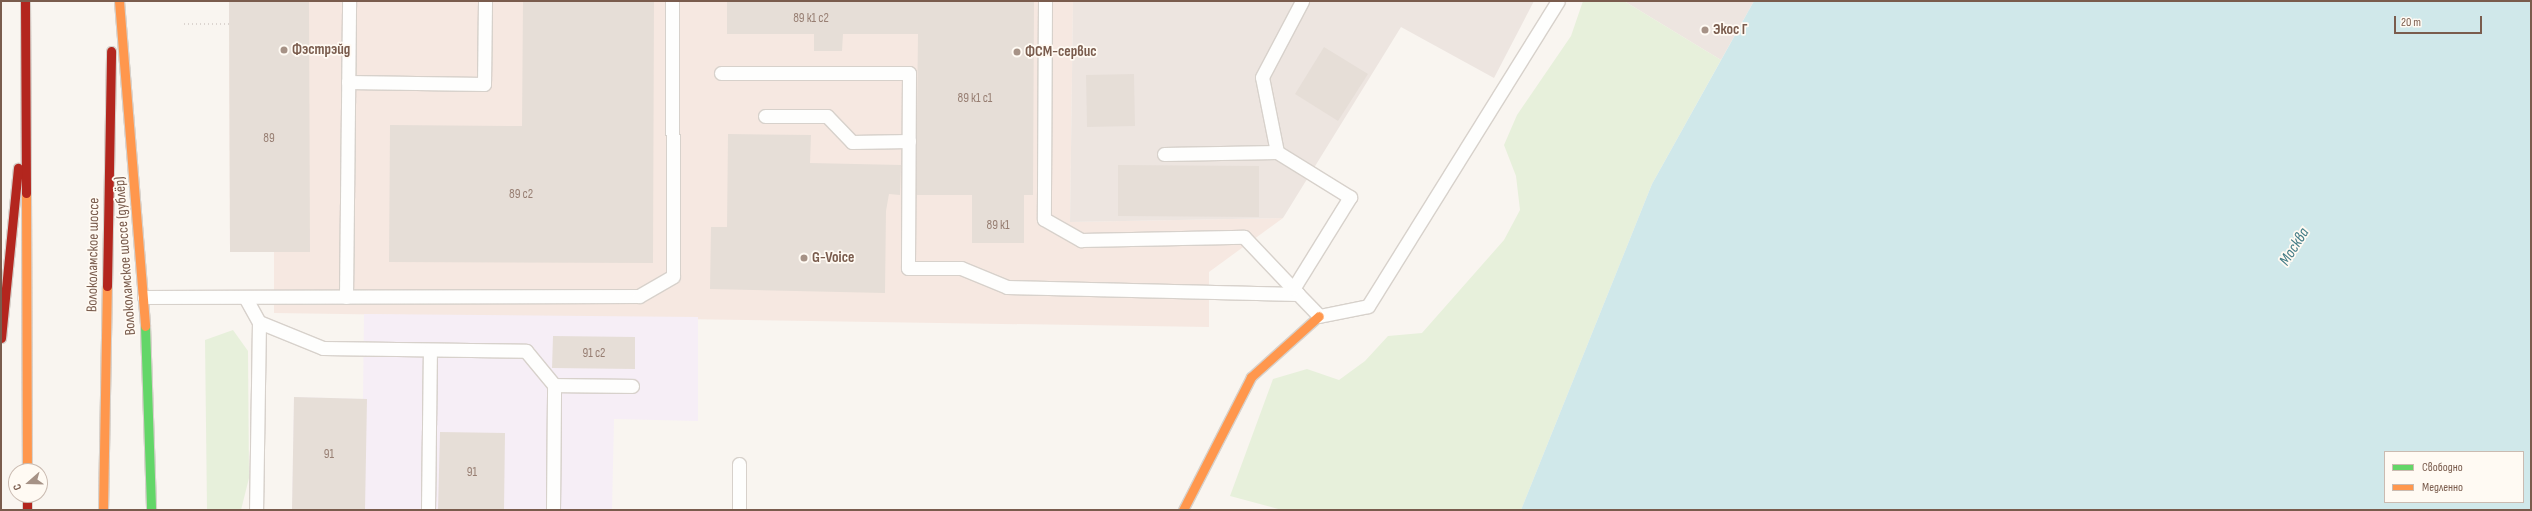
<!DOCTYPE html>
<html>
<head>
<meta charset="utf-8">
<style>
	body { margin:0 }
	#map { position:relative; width:2532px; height:511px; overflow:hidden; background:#f9f5f0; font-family:"Sofia Sans Condensed",sans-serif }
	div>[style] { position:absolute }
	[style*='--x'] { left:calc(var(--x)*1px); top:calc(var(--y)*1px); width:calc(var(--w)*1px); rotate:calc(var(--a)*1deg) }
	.commercial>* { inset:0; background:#f6e8e1 }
	.industrial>* { inset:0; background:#ede5e0 }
	.education>* { inset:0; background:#f6eef6 }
	.green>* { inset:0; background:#e7f0db }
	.water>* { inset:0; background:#d0e8ea }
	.building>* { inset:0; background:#e6ded7 }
	.path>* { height:2.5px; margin-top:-1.25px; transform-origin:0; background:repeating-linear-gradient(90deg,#dcd5d0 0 1px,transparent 0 4px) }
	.roads { filter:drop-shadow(1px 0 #d7d1cb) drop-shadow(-1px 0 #d7d1cb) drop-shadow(0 1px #d7d1cb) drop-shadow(0 -1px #d7d1cb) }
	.lane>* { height:13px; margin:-6.5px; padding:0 6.5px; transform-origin:6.5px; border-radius:6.5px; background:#fefefd }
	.fast>* { height:9px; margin:-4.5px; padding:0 4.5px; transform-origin:4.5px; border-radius:4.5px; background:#63d668 }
	.slow>* { height:9px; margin:-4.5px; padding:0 4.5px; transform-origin:4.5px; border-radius:4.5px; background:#ff974d }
	.jam>* { height:9px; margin:-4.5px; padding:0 4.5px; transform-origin:4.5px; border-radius:4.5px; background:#b3261e }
	.dots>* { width:11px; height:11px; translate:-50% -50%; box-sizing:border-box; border:2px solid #fffaf3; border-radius:50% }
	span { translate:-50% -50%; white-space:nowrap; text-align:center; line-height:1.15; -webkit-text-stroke:3.5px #fffaf3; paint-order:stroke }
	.number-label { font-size:13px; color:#977e72 }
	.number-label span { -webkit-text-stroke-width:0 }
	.poi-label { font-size:15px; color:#7a5c4d; font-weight:700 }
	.left { translate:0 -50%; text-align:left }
	.street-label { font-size:15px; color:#7a5c4d }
	.water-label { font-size:16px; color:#437c86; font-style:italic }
	.frame { position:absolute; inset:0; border:2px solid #7a5c4d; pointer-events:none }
	.legend { position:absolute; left:2384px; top:451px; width:140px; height:52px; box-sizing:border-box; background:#fffaf3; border:1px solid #cabbb1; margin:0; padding:5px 7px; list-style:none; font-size:12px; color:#7a5c4d }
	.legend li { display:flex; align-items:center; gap:8px; height:20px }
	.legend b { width:20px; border:1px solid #cabbb1 }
	.north { position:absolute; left:8px; top:463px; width:40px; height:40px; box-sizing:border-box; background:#fffaf3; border:1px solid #cabbb1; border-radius:50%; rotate:250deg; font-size:11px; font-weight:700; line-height:16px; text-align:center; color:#7a5c4d }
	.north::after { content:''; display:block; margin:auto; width:14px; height:18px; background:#a69286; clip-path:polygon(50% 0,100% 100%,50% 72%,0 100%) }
	.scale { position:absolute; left:2394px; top:16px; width:88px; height:18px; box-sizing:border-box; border:2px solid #7a5c4d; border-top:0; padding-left:5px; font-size:12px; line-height:14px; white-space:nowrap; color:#7a5c4d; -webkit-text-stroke:3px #fffaf3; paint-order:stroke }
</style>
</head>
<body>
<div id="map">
	<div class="commercial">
		<i style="clip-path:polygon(229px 1px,1073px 1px,1070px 222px,1283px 218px,1209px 272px,1209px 327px,274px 313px,274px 252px,230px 252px)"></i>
	</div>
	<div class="industrial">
		<i style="clip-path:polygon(1073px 1px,1534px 1px,1494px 78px,1401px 27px,1283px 218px,1070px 222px)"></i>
		<i style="clip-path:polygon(1624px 1px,1754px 1px,1721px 60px)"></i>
	</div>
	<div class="education">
		<i style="clip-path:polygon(364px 314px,698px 317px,698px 421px,614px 419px,612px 510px,292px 510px,294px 397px,363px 399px)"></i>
	</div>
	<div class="green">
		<i style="clip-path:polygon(1583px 1px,1624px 1px,1721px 60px,1652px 184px,1521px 510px,1282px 510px,1230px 496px,1273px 379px,1307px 369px,1339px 380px,1365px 361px,1388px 336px,1422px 333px,1504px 240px,1520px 210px,1516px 176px,1504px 145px,1517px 115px,1571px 36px)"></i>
		<i style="clip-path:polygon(233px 330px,248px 351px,249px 478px,241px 510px,207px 510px,205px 340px)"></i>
	</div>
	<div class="water">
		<i style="clip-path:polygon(evenodd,1754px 1px,2531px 1px,2531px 510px,1521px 510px,1652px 184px,1754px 1px,2385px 452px,2523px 452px,2523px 502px,2385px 502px,2385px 452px)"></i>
	</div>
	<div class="building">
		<i style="clip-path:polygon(229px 1px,309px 1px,310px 252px,230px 252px)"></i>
		<i style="clip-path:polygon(523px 1px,654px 1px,653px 263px,389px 262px,390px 125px,522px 126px)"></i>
		<i style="clip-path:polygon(727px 1px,1034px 1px,1033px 195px,1024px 195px,1024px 243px,972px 243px,972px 195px,916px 195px,918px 34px,843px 34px,842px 51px,814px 51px,814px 34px,727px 34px)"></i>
		<i style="clip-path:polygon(1324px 47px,1368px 74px,1338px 121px,1295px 94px)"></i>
		<i style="clip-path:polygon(1134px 74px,1135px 126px,1087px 127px,1086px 75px)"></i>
		<i style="clip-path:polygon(728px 134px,811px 135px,810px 163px,901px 165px,900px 195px,889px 194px,886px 211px,885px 293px,710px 289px,711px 227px,727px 227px)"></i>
		<i style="clip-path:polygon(1118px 165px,1259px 166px,1259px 217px,1118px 216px)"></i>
		<i style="clip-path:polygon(553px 336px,635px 337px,635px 369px,552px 368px)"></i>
		<i style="clip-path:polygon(294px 397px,367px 399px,365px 510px,292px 510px)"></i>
		<i style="clip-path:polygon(440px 432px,505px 433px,504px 510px,438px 510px)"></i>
	</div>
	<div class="path">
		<i style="--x:184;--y:24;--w:45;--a:0"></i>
	</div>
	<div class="roads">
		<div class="lane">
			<i style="--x:1045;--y:1;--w:218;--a:90.3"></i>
			<i style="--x:1044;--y:219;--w:43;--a:29.6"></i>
			<i style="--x:1081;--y:240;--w:163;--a:-1.1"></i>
			<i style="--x:1244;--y:237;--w:79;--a:46.5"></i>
			<i style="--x:721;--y:73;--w:188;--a:0"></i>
			<i style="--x:909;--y:73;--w:195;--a:90.3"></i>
			<i style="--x:908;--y:268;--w:53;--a:0"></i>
			<i style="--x:961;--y:268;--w:50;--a:22.4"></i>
			<i style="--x:1007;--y:287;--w:291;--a:1.4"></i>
			<i style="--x:1298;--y:294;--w:30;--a:46"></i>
			<i style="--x:1319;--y:316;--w:50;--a:-11.5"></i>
			<i style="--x:1368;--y:306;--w:359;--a:-58.1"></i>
			<i style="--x:348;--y:82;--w:136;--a:0.8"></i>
			<i style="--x:484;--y:84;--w:83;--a:-89.3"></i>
			<i style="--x:765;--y:116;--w:62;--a:0"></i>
			<i style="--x:827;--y:116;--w:36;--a:46"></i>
			<i style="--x:852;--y:142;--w:57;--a:-1"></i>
			<i style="--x:1277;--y:152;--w:76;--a:-101.3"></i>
			<i style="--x:1262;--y:77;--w:86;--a:-62.2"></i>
			<i style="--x:1164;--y:154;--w:113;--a:-1"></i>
			<i style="--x:1277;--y:152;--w:86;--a:31.7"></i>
			<i style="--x:1350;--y:197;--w:108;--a:121.8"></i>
			<i style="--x:144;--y:297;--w:495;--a:-0.1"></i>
			<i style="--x:639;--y:296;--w:39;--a:-30"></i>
			<i style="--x:673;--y:276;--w:275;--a:-90.2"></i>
			<i style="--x:245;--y:297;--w:29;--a:61"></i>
			<i style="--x:259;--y:322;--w:188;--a:90.9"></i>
			<i style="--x:346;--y:297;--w:296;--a:-89.4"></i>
			<i style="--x:259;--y:322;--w:69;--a:22.1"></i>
			<i style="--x:323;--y:348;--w:203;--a:0.8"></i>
			<i style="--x:526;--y:351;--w:44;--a:50.5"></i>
			<i style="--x:428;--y:510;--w:160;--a:-89.3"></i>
			<i style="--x:553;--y:510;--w:125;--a:-89.5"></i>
			<i style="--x:554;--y:385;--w:78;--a:0.7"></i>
			<i style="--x:739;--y:510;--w:46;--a:-90"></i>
		</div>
		<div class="fast">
			<i style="--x:145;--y:326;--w:184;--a:88.1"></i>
		</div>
		<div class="slow">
			<i style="--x:119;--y:1;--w:326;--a:85.4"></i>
			<i style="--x:26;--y:193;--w:278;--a:89.8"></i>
			<i style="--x:103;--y:510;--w:224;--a:-89"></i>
			<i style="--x:1183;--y:510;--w:149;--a:-62.9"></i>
			<i style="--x:1251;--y:377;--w:91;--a:-41.9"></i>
		</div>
		<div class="jam">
			<i style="--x:25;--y:1;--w:192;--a:89.7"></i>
			<i style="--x:107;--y:286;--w:235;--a:-89"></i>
			<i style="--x:1;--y:338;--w:171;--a:-84.3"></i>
			<i style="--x:27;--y:495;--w:15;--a:90"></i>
		</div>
	</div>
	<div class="dots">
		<i style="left:1705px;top:30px;background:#a69286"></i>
		<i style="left:284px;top:50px;background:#a69286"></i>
		<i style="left:1017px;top:52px;background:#a69286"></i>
		<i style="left:804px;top:258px;background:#a69286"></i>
	</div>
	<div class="number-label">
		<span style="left:811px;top:18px">89 к1 с2</span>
		<span style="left:975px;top:98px">89 к1 с1</span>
		<span style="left:269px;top:138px">89</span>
		<span style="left:521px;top:194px">89 с2</span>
		<span style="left:998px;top:225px">89 к1</span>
		<span style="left:594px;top:353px">91 с2</span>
		<span style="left:329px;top:454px">91</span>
		<span style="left:472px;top:472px">91</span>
	</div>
	<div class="poi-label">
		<span class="left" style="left:1713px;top:30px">Экос Г</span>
		<span class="left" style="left:292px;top:50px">Фэстрэйд</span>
		<span class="left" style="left:1025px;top:52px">ФСМ-сервис</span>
		<span class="left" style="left:812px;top:258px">G-Voice</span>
	</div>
	<div class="street-label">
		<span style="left:93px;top:255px;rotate:-89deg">Волоколамское шоссе</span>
		<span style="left:125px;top:256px;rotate:-94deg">Волоколамское шоссе (дублёр)</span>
	</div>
	<div class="water-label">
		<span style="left:2295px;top:247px;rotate:-58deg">Москва</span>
	</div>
	<div class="frame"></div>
	<ul class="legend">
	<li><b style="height:5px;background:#63d668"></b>Свободно</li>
	<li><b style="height:5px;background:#ff974d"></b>Медленно</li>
	</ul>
	<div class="north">С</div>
	<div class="scale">20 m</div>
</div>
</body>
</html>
